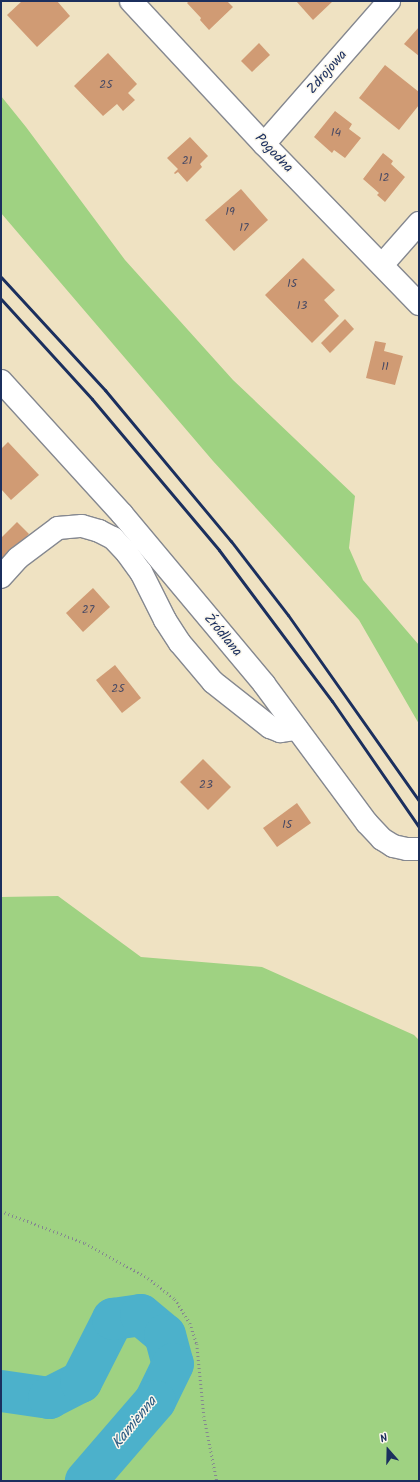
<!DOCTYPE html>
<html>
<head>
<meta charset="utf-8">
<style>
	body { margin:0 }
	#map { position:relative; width:420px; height:1482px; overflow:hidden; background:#efe2c2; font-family:Kalam,sans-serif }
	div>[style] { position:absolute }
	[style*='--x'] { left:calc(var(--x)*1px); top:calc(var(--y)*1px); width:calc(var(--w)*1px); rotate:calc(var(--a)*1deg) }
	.green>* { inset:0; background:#9fd282 }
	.river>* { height:42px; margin:-21px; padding:0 21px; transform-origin:21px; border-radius:21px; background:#4cb1cb }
	.building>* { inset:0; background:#d09b74 }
	.path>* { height:2.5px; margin-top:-1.25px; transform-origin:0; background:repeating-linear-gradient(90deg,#858890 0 1px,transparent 0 4px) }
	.roads { filter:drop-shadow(1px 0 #858890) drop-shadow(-1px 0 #858890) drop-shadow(0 1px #858890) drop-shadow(0 -1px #858890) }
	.minor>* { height:22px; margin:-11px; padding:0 11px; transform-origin:11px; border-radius:11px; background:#fff }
	.rail>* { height:3px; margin:-1.5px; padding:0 1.5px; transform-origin:1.5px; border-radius:1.5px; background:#1b2f5e }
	span { translate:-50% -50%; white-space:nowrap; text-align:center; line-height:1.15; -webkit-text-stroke:3px #fbf7ec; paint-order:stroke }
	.number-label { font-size:12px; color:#484a64 }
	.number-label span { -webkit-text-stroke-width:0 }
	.street-label { font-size:14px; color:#1b2f5e }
	.water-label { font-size:15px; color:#2c5c84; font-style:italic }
	.frame { position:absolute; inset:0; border:2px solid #1b2f5e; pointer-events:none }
	.north { position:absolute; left:368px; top:1430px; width:40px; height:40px; -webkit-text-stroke:3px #fbf7ec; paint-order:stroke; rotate:340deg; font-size:11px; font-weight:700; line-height:16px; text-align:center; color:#1b2f5e }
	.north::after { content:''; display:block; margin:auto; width:14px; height:18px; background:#1b2f5e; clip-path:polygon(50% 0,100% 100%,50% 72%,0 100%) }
</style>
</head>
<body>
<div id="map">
	<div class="green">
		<i style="clip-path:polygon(1px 96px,26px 127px,125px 260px,233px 380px,355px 496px,349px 548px,363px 580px,419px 645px,419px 724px,359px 620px,213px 461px,1px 213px)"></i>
		<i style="clip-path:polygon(58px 896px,141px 957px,262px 967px,414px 1035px,419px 1040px,419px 1481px,1px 1481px,1px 897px)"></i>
	</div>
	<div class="river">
		<i style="--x:1;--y:1391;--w:49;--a:8.3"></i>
		<i style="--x:49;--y:1398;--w:36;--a:-27"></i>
		<i style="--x:81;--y:1382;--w:71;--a:-63.1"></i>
		<i style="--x:113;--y:1319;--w:28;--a:-8"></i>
		<i style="--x:141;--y:1315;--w:31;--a:40"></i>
		<i style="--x:165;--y:1335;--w:30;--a:75"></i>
		<i style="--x:173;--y:1364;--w:41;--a:115.9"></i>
		<i style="--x:155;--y:1401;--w:106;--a:130.8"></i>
	</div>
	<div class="building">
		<i style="clip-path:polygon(22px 1px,57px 1px,70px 16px,37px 47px,7px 15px)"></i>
		<i style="clip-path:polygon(189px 1px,227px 1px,233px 7px,209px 30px,200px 20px,201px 18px,187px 3px)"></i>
		<i style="clip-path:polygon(296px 1px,333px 1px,313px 20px)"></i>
		<i style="clip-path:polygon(419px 27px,419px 56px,404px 44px)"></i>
		<i style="clip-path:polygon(259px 43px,270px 55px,252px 72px,241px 61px)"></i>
		<i style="clip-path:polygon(108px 53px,137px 84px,128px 93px,135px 100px,123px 111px,117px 104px,103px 116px,74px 86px)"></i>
		<i style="clip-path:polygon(385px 65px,419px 92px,419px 105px,399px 130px,359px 98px)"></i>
		<i style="clip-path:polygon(335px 111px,352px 124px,349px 129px,361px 138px,345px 158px,334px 150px,332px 153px,314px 137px)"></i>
		<i style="clip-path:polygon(190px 137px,208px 156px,200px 164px,202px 167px,187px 182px,178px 172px,175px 174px,174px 173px,178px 169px,167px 158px)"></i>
		<i style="clip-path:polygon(383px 153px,393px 161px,391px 164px,405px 177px,385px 202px,377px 195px,379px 193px,363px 179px)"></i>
		<i style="clip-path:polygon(241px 189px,268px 220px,234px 251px,205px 220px)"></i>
		<i style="clip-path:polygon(303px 258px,335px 290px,324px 300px,339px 316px,312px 343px,265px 295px)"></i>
		<i style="clip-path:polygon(345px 319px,354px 329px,330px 353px,321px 343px)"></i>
		<i style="clip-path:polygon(375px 341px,386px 343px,384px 351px,403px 356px,395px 385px,366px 378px)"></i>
		<i style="clip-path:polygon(8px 442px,39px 475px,11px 500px,1px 489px,1px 449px)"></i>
		<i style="clip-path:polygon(17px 522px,29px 534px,1px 564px,1px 538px)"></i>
		<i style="clip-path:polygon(93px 588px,110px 607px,83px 632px,66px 613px)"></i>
		<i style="clip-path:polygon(115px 665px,141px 698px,122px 713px,96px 680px)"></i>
		<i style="clip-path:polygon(203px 759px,231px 787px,208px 810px,180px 782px)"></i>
		<i style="clip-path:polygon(297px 803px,311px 823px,277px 847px,263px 828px)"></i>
	</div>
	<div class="path">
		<i style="--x:1;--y:1211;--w:90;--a:20.9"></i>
		<i style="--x:85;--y:1243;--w:72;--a:29.1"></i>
		<i style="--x:148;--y:1278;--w:34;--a:38"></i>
		<i style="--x:175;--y:1299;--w:28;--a:58"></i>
		<i style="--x:190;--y:1323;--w:22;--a:72"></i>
		<i style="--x:197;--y:1344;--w:72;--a:84.4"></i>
		<i style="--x:204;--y:1416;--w:66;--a:78.7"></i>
	</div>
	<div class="roads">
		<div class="minor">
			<i style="--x:131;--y:1;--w:195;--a:47.1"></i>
			<i style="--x:264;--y:144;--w:223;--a:45.9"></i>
			<i style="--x:264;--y:144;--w:190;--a:-48.8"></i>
			<i style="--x:382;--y:265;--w:56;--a:-48.6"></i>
			<i style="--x:1;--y:381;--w:180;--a:47.7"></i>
			<i style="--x:122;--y:514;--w:222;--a:50.1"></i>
			<i style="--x:264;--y:684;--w:173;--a:53.5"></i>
			<i style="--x:367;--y:823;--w:22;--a:47"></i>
			<i style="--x:382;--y:839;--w:13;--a:32"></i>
			<i style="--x:393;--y:846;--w:14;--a:12"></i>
			<i style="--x:407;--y:849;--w:12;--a:0"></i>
			<i style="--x:1;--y:577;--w:25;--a:-48"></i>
			<i style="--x:18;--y:558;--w:50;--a:-36.9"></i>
			<i style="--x:58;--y:528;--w:24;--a:-5"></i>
			<i style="--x:82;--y:526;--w:18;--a:16"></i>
			<i style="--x:99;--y:531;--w:16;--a:27"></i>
			<i style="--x:113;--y:538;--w:21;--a:47"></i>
			<i style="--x:127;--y:553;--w:24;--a:54"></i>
			<i style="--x:141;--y:572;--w:54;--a:63.4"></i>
			<i style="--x:165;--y:620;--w:27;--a:57"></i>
			<i style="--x:180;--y:643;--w:51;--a:49.8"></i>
			<i style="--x:213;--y:682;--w:73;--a:38.3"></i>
			<i style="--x:270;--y:727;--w:11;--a:22"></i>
			<i style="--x:280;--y:731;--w:17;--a:-7"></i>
		</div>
	</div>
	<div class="rail">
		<i style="--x:1;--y:277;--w:154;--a:47.4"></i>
		<i style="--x:105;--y:390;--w:197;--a:50.2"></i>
		<i style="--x:231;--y:541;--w:93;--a:52.4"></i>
		<i style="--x:288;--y:615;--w:228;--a:54.8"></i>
		<i style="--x:1;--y:299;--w:135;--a:47.7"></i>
		<i style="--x:92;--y:399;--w:197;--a:49.9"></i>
		<i style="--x:219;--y:550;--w:189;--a:53.2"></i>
		<i style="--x:332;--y:701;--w:153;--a:55.4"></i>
	</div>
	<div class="number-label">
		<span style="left:106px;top:85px">25</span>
		<span style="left:336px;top:133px">14</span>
		<span style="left:187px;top:161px">21</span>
		<span style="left:384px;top:178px">12</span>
		<span style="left:230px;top:212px">19</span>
		<span style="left:244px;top:228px">17</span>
		<span style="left:292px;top:284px">15</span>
		<span style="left:302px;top:306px">13</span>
		<span style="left:385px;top:367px">11</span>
		<span style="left:88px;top:610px">27</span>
		<span style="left:118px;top:689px">25</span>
		<span style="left:206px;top:785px">23</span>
		<span style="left:287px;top:825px">15</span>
	</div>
	<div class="street-label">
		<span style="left:327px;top:72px;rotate:-49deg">Zdrojowa</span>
		<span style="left:274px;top:153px;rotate:46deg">Pogodna</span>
		<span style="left:223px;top:635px;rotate:50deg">Źródlana</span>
	</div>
	<div class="water-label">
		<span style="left:135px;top:1423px;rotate:-51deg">Kamienna</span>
	</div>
	<div class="frame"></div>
	<div class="north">N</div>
</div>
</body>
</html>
